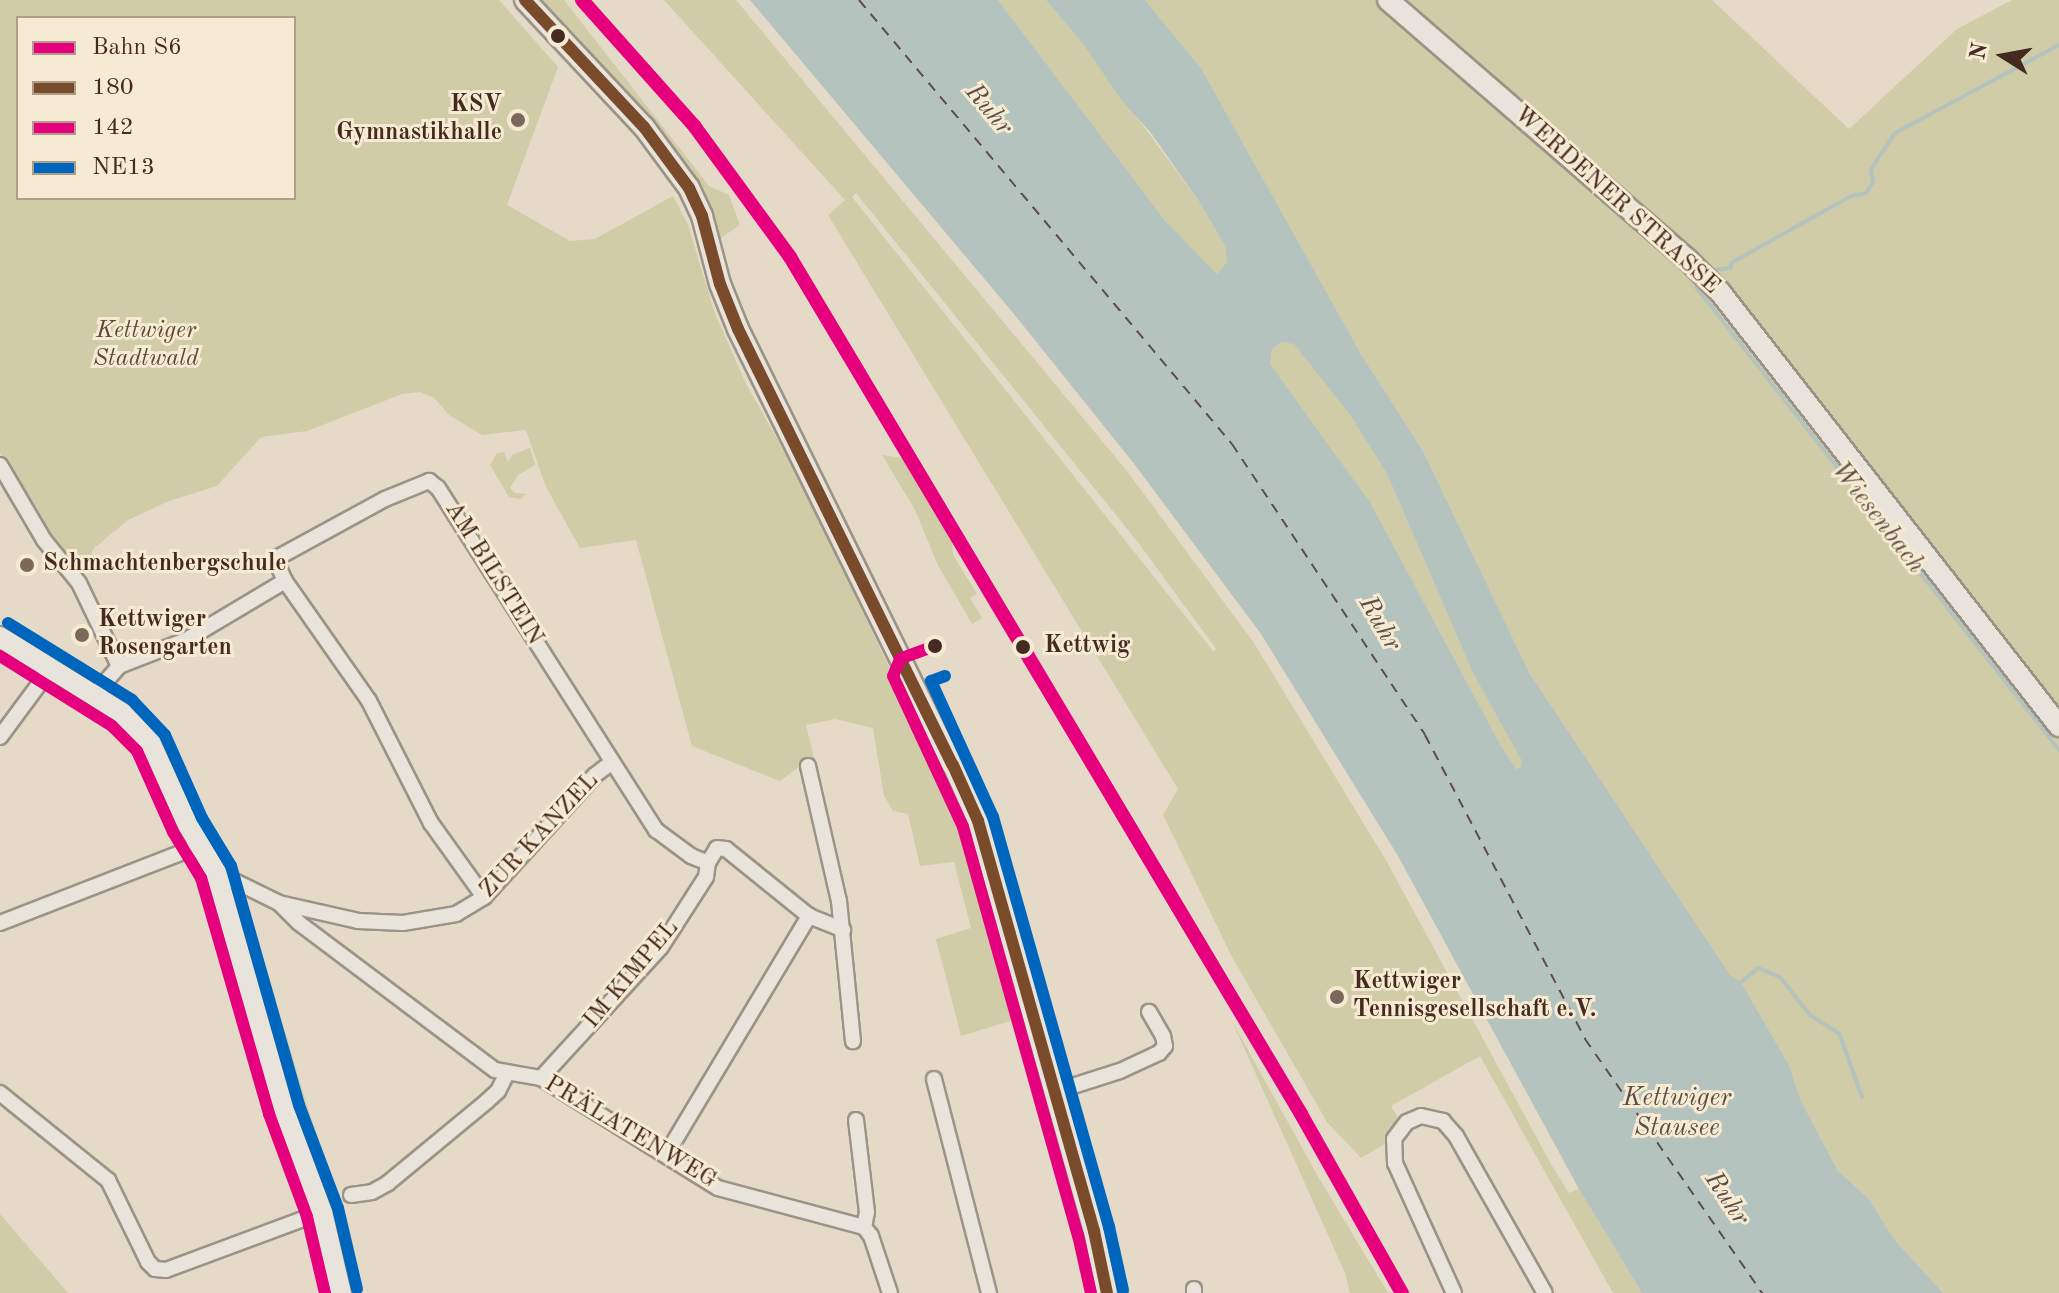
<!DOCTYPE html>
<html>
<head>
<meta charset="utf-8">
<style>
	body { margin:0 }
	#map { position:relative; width:2059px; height:1293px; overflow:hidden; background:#e4dac7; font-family:"Old Standard TT",serif }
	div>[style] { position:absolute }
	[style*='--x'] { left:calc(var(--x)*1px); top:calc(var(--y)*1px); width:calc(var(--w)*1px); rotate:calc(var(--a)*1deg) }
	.green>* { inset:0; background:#cfcca7 }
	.water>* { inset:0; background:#b5c3bf }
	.stream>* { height:4px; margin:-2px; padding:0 2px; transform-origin:2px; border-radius:2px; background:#b5c3bf }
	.ferry>* { height:2px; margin-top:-1px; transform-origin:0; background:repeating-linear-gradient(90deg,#5b4e47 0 10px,transparent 0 18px) }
	.roads { filter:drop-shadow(2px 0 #9c9387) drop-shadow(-2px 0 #9c9387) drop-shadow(0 2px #9c9387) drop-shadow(0 -2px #9c9387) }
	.street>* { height:14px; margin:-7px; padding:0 7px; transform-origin:7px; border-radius:7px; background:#e9e4db }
	.secondary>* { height:20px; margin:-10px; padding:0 10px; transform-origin:10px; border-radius:10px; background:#e9e4db }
	.bus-1>* { height:12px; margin:-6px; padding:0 6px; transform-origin:6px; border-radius:6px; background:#7a4b2a }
	.bus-2>* { height:12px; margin:-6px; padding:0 6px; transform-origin:6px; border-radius:6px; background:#e5007d }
	.bus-3>* { height:12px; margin:-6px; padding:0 6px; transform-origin:6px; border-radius:6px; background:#0065bd }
	.rail-1>* { height:14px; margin:-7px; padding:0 7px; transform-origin:7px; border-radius:7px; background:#e6007e }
	.dots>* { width:22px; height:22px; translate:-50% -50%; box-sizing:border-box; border:4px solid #f6ead2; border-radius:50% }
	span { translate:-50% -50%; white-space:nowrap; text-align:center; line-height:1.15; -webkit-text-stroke:6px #f6ead2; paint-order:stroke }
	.poi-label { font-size:24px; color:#442a20; font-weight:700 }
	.right { translate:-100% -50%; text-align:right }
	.left { translate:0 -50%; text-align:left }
	.street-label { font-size:24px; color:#442a20 }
	.park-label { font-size:24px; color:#5c4836; font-style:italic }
	.stop-label { font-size:24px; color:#442a20; font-weight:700 }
	.water-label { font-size:26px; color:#5b4e47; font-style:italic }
	.legend { position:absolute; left:16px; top:16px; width:280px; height:184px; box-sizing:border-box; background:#f6ead2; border:2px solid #af9d8b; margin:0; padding:10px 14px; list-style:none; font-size:24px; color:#442a20 }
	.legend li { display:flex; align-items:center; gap:16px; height:40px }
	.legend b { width:40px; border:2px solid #af9d8b }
	.north { position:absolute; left:1963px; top:16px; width:80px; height:80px; -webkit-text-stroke:6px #f6ead2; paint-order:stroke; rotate:281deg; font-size:22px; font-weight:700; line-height:32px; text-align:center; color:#442a20 }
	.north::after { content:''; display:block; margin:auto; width:28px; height:36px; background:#442a20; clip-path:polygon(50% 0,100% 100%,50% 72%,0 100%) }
</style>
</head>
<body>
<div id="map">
	<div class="green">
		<i style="clip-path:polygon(evenodd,0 0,499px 0,558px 67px,507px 205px,570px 241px,595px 239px,673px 196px,688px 225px,714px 311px,746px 384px,796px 472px,964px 824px,1017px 1019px,961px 1036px,936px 939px,971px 928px,954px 862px,920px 866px,908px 814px,893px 811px,884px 796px,873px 728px,835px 719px,806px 725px,815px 762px,800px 766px,780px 781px,692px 746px,636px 540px,580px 548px,546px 487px,526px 430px,482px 435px,449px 415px,434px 398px,420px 392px,402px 394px,307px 431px,261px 437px,217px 486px,169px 501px,128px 520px,93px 549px,87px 567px,75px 569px,45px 534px,0 453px,0 0,18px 18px,294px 18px,294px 198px,18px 198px,18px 18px)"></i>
		<i style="clip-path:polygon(540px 0,564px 0,709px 186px,729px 195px,740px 225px,712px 244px,701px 192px,670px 144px)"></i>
		<i style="clip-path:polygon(evenodd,664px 0,736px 0,1127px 471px,1254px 643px,1387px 862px,1552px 1166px,1569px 1193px,1579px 1189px,1642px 1293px,1613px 1293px,1480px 1056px,1391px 1106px,1398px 1118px,1385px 1144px,1361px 1158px,1327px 1122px,1232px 957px,1163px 815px,1178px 789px,828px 215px,845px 200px,664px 0,856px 193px,1137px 541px,1217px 650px,1213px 651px,852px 197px,856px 193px)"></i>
		<i style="clip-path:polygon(998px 0,1046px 0,1083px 44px,1200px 203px,1225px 246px,1228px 262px,1216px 275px,1167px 223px)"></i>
		<i style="clip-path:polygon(1145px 0,1377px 0,1668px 252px,1707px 291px,2008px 647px,1714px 267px,1400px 0,1712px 0,1849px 129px,1957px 29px,2012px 0,2059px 0,2059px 1293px,1943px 1293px,1893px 1238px,1869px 1199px,1838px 1171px,1801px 1101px,1789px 1065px,1741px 982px,1730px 976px,1530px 674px,1423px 451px,1361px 354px,1201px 68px)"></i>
		<i style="clip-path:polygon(1282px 342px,1294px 343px,1350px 415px,1387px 474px,1473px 673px,1523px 761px,1521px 767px,1516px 769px,1500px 744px,1370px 502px,1270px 364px,1272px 349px)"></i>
		<i style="clip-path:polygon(530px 448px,535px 465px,518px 475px,510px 488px,515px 493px,526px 494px,520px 499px,509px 497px,490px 465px,497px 453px,504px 452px,508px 462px,512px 455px)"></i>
		<i style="clip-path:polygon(882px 455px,902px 458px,952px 542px,953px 555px,977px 594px,970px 598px,982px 618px,972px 624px,938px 565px,915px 510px)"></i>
		<i style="clip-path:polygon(258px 940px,308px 1109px,336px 1189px,328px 1205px,295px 1120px,242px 944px)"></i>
		<i style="clip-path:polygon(1233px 1023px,1320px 1180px,1388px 1293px,1350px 1293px,1345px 1273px)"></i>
		<i style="clip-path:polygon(0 1214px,68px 1293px,0 1293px)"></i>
	</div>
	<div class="water">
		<i style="clip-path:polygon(evenodd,750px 0,998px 0,1167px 223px,1217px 274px,1227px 262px,1225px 246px,1200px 203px,1151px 133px,1123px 102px,1083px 44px,1046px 0,1145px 0,1201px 68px,1361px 354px,1423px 451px,1530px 674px,1730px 975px,1741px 982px,1789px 1065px,1801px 1101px,1838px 1171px,1869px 1199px,1893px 1238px,1943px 1293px,1642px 1293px,1579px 1189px,1398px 856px,1261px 634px,1135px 465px,1014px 314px,750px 0,1282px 342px,1294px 344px,1350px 415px,1387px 474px,1473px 673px,1522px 761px,1521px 767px,1516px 769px,1500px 744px,1370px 502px,1270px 364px,1272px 349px,1282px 342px)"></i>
	</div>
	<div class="stream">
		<i style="--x:1715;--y:270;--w:16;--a:-7"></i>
		<i style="--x:1731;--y:268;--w:5;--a:-90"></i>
		<i style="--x:1731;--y:263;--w:137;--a:-29.2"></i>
		<i style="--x:1851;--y:196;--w:15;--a:-11"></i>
		<i style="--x:1866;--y:193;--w:13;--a:-58"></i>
		<i style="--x:1873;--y:182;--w:13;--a:-99"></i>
		<i style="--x:1871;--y:169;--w:43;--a:-56.3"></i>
		<i style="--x:1895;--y:133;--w:186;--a:-28.2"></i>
		<i style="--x:1696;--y:287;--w:588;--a:51.9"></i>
		<i style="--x:1741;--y:982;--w:22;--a:-39"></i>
		<i style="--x:1758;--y:968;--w:24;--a:22"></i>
		<i style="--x:1780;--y:977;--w:48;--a:51.7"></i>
		<i style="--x:1810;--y:1015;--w:34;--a:32"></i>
		<i style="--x:1839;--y:1033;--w:68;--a:70.2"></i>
	</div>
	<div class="ferry">
		<i style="--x:859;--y:0;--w:580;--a:49.97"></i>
		<i style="--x:1232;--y:444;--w:349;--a:56.4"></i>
		<i style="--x:1425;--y:735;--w:344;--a:62.2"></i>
		<i style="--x:1585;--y:1039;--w:310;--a:55.1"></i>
	</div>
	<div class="roads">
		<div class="street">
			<i style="--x:0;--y:465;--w:87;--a:59.6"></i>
			<i style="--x:44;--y:540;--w:55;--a:50.9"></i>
			<i style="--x:79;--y:583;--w:92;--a:64.3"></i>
			<i style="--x:285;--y:581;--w:146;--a:55"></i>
			<i style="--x:369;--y:701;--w:137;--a:63.1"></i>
			<i style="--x:431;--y:823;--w:91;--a:54.4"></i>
			<i style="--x:94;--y:695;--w:38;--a:-49"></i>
			<i style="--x:119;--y:666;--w:72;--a:-21.2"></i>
			<i style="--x:186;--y:640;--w:115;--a:-30.8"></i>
			<i style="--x:285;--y:581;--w:24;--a:-114"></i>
			<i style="--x:275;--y:559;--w:125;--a:-28.6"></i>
			<i style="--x:385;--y:499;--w:48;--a:-22.2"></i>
			<i style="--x:429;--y:481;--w:11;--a:38"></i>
			<i style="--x:438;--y:488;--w:406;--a:57.5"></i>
			<i style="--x:656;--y:830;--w:44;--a:36.6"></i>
			<i style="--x:691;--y:856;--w:18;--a:22"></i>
			<i style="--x:0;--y:737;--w:86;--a:-53.5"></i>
			<i style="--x:808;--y:766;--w:139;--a:77.1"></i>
			<i style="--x:839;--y:901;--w:141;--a:84.3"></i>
			<i style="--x:216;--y:872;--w:70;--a:26.2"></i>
			<i style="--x:279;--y:903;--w:28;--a:45"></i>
			<i style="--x:299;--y:923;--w:245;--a:36.9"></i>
			<i style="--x:495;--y:1070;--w:47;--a:9.9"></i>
			<i style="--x:541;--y:1078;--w:208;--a:31.9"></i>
			<i style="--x:718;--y:1188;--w:151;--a:15"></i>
			<i style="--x:279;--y:903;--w:81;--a:12.8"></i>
			<i style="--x:358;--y:921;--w:45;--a:2.5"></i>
			<i style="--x:403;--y:923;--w:54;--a:-9.6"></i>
			<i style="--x:456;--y:914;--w:33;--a:-31"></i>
			<i style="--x:484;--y:897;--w:165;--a:-47.7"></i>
			<i style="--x:595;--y:775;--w:21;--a:-37"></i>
			<i style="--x:0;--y:923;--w:216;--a:-21.2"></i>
			<i style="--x:541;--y:1078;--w:178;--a:-47.5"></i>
			<i style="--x:661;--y:947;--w:83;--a:-57.3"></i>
			<i style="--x:706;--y:877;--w:14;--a:-82"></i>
			<i style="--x:708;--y:863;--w:17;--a:-59"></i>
			<i style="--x:717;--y:848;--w:9;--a:6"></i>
			<i style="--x:726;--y:849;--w:107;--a:38.9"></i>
			<i style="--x:809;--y:916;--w:37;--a:22"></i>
			<i style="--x:934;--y:1079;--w:221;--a:75.6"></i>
			<i style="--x:1054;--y:1092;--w:69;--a:-17.7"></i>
			<i style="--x:1120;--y:1071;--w:43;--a:-24.8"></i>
			<i style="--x:1159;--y:1053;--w:9;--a:-49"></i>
			<i style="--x:1165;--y:1046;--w:10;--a:-101"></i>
			<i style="--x:1163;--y:1036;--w:28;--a:-120"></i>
			<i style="--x:0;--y:1093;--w:139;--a:38.9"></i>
			<i style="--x:108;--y:1180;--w:91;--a:64"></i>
			<i style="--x:148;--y:1262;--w:10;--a:45"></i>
			<i style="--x:155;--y:1269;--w:11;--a:5"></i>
			<i style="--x:166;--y:1270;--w:166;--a:-20.4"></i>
			<i style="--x:856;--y:1120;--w:93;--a:83.2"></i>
			<i style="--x:867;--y:1212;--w:15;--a:101"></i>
			<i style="--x:864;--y:1227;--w:11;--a:52"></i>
			<i style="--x:871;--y:1236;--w:60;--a:71.6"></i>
			<i style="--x:666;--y:1155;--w:279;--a:-59.1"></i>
			<i style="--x:351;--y:1195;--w:21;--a:-8"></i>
			<i style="--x:372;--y:1192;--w:18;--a:-29"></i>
			<i style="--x:388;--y:1183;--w:129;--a:-39.6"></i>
			<i style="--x:487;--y:1101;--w:15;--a:-42"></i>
			<i style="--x:498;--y:1091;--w:18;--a:-63"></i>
			<i style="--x:1194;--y:1289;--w:4;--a:90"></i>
			<i style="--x:1454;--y:1293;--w:143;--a:-114.4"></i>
			<i style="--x:1395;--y:1163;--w:24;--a:-92"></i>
			<i style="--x:1394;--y:1139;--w:21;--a:-53"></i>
			<i style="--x:1407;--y:1122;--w:15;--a:-23"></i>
			<i style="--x:1421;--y:1116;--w:23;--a:13"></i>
			<i style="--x:1443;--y:1121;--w:20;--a:49"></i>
			<i style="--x:1456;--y:1136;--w:180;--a:60.5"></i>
		</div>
		<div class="secondary">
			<i style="--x:525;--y:0;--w:174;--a:46.9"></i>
			<i style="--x:644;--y:127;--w:76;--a:53.6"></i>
			<i style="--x:689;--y:188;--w:31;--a:65"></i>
			<i style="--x:702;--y:216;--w:70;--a:75.2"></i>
			<i style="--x:720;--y:284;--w:48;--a:68.2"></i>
			<i style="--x:738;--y:329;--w:486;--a:63.8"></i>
			<i style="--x:953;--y:765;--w:61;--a:65.9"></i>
			<i style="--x:978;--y:821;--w:59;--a:74.3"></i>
			<i style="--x:994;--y:878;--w:367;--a:74.2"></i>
			<i style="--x:1094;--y:1231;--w:63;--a:78.2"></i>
			<i style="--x:1388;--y:0;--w:396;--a:40.9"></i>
			<i style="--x:1687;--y:259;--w:47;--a:45"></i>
			<i style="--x:1720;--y:292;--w:551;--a:52.01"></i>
			<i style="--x:0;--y:637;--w:144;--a:31.9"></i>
			<i style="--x:122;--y:713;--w:40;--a:46"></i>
			<i style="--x:150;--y:742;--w:91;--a:65.4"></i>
			<i style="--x:188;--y:825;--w:55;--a:59.2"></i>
			<i style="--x:216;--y:872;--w:248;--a:74.1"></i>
			<i style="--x:284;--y:1110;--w:109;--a:69.6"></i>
			<i style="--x:322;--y:1212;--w:83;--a:76.8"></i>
		</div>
	</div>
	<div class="bus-1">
		<i style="--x:525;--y:0;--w:174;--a:46.9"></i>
		<i style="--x:644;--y:127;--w:76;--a:53.6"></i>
		<i style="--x:689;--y:188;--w:31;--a:65"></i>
		<i style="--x:702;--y:216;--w:70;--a:75.2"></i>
		<i style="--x:720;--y:284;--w:48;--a:68.2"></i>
		<i style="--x:738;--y:329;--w:486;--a:63.8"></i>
		<i style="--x:953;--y:765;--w:61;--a:65.9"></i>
		<i style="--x:978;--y:821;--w:426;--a:74.2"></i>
		<i style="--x:1094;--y:1231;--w:63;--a:78.2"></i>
	</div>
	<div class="bus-2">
		<i style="--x:935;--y:646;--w:37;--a:160"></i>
		<i style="--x:900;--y:659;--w:18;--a:112"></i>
		<i style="--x:893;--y:676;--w:166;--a:65.1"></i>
		<i style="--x:963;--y:827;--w:424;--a:74.3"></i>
		<i style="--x:1078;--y:1235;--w:59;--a:77.4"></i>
		<i style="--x:0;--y:656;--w:132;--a:32"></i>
		<i style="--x:112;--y:726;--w:35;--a:45"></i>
		<i style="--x:137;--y:751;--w:89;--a:66"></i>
		<i style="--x:173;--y:832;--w:54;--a:58.7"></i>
		<i style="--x:201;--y:878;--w:246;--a:73.9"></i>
		<i style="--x:269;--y:1114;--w:110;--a:69.7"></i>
		<i style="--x:307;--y:1217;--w:78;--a:76.7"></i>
	</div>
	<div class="bus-3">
		<i style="--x:8;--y:623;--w:146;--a:31.8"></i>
		<i style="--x:132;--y:700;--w:48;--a:46.7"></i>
		<i style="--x:165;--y:735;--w:91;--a:66"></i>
		<i style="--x:202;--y:818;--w:56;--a:58.9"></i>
		<i style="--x:231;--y:866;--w:248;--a:74.1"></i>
		<i style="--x:299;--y:1105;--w:110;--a:69.3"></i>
		<i style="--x:338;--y:1208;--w:83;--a:76.8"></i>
		<i style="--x:945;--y:676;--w:15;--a:160"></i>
		<i style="--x:931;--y:681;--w:149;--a:65.5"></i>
		<i style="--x:993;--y:817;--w:426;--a:74.2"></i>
		<i style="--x:1109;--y:1227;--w:65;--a:77.5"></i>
	</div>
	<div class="rail-1">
		<i style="--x:582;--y:0;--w:170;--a:48.3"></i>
		<i style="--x:695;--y:127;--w:161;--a:53.8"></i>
		<i style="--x:790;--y:257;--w:998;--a:59.19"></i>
		<i style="--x:1301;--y:1114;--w:206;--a:60.6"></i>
	</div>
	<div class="dots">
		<i style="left:558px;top:36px;background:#442a20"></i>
		<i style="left:518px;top:120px;background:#7c685a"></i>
		<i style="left:27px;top:565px;background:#7c685a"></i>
		<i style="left:82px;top:635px;background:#7c685a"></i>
		<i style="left:935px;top:646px;background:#442a20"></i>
		<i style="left:1023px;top:647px;background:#442a20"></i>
		<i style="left:1337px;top:997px;background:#7c685a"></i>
	</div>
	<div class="poi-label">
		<span class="right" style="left:502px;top:120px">KSV<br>Gymnastikhalle</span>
		<span class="left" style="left:43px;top:565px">Schmachtenbergschule</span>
		<span class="left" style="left:98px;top:635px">Kettwiger<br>Rosengarten</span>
		<span class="left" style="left:1353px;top:997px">Kettwiger<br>Tennisgesellschaft e.V.</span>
	</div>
	<div class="street-label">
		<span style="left:1616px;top:201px;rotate:42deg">WERDENER STRASSE</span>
		<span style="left:493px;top:574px;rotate:58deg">AM BILSTEIN</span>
		<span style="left:540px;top:836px;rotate:-47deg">ZUR KANZEL</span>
		<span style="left:632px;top:975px;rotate:-50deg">IM KIMPEL</span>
		<span style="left:630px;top:1133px;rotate:31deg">PRÄLATENWEG</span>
	</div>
	<div class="park-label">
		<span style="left:146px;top:346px">Kettwiger<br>Stadtwald</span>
	</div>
	<div class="stop-label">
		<span class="left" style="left:1044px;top:647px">Kettwig</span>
	</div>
	<div class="water-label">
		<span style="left:988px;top:110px;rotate:50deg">Ruhr</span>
		<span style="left:1877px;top:518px;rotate:52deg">Wiesenbach</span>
		<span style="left:1379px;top:624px;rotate:60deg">Ruhr</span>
		<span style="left:1677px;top:1114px">Kettwiger<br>Stausee</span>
		<span style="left:1726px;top:1199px;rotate:56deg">Ruhr</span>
	</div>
	<ul class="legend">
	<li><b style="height:10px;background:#e6007e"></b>Bahn S6</li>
	<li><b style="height:10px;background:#7a4b2a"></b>180</li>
	<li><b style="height:10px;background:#e5007d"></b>142</li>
	<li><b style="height:10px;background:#0065bd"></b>NE13</li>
	</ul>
	<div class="north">N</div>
</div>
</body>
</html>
